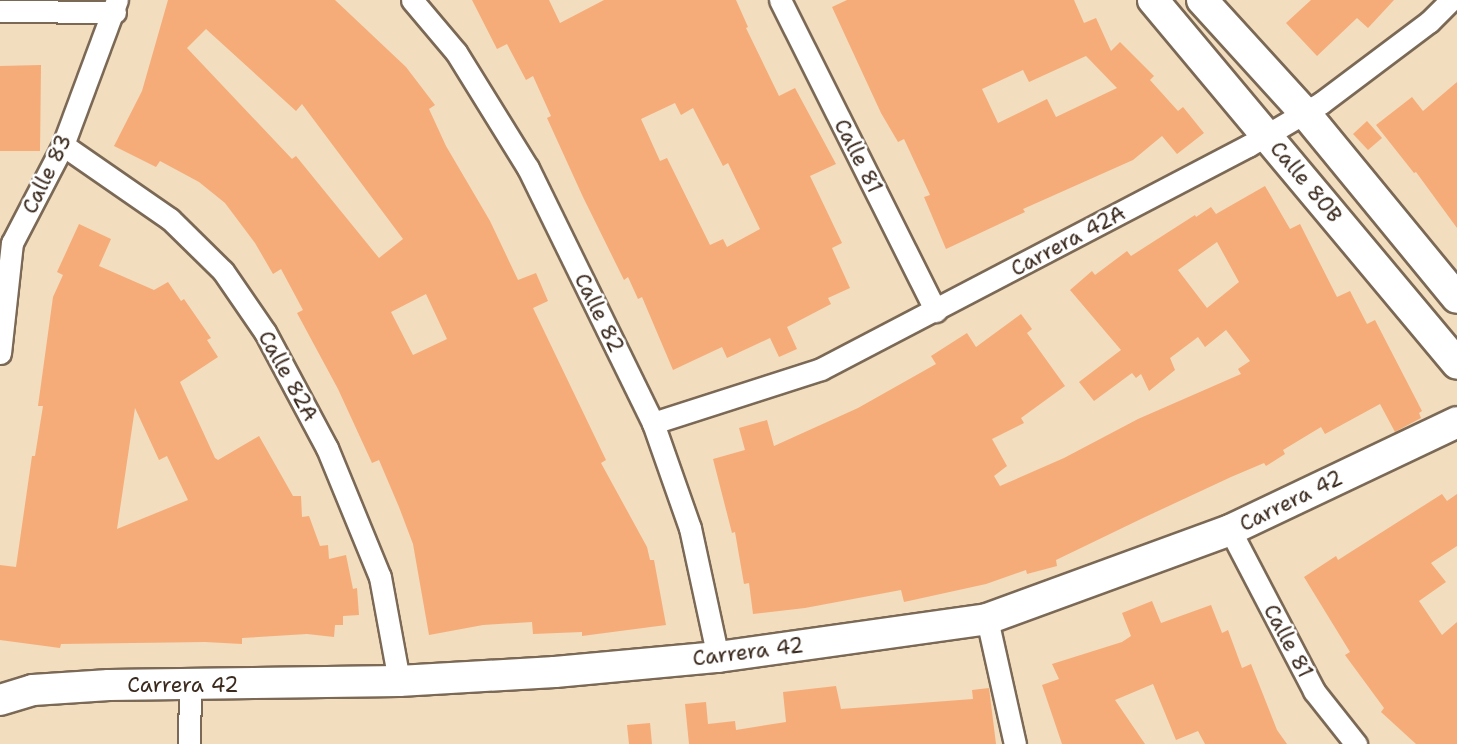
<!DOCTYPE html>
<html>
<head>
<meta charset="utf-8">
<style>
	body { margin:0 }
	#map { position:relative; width:1457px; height:744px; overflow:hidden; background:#f2ddbe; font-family:"Shantell Sans",sans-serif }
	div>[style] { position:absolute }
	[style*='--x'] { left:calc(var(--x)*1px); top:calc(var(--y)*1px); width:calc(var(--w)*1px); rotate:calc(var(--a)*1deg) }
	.building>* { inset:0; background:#f5ac79 }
	.roads { filter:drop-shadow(2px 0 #7b6956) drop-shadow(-2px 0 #7b6956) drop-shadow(0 2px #7b6956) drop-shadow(0 -2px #7b6956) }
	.street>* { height:21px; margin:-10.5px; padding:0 10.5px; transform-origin:10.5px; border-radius:10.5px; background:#fff }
	.secondary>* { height:30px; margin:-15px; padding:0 15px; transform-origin:15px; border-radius:15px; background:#fff }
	span { translate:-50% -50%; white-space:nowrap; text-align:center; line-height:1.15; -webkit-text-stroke:5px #fff; paint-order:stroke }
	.street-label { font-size:21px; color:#3b2a1e }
</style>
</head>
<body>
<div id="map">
	<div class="building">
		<i style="clip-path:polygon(evenodd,168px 0,335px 0,406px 67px,435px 105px,429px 109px,446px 146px,490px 221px,518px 280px,536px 273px,548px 301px,533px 308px,606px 460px,601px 463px,647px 547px,650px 560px,654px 560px,666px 625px,582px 636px,582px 632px,533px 634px,532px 622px,483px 625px,429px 635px,413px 544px,399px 507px,379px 460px,372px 463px,338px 389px,297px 313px,303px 310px,281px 269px,273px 274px,255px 243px,225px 203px,199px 182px,160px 161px,156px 167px,114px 146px,142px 91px,168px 0,206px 29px,296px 111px,302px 104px,403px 239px,379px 258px,296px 156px,292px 159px,187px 48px,206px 29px,168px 0,426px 294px,447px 339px,413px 355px,391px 312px,426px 294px)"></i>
		<i style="clip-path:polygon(evenodd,472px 0,549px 0,560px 23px,604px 0,736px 0,748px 27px,746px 28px,779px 96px,795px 88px,836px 164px,810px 176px,842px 243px,832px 248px,850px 288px,828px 298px,831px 304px,787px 327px,797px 349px,779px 357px,770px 338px,727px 358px,722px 347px,673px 370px,642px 297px,638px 299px,628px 277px,624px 280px,583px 197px,547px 118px,551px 116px,533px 76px,526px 80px,507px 44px,497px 49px,472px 0,675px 103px,681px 115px,693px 108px,723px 166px,728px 163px,760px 229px,727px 247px,723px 239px,710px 245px,667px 158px,660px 161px,641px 119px,675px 103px)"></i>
		<i style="clip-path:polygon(evenodd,847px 0,1074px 0,1084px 23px,1096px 18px,1111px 51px,1120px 42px,1154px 76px,1150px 80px,1178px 111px,1183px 107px,1204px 133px,1177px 154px,1162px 136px,1133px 160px,1023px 209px,1025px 212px,946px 249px,924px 197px,930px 195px,904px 139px,898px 142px,881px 113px,832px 7px,847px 0,1086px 56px,1117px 88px,1056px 117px,1047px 99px,998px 123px,982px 89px,1023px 70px,1029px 82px,1086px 56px)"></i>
		<i style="clip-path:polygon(1311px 0,1394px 0,1368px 28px,1357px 18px,1317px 56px,1286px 23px)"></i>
		<i style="clip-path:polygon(41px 65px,40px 151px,0 151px,0 66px)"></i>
		<i style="clip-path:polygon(1457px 82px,1457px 228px,1416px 172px,1414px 173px,1376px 125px,1412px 97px,1423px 111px)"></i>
		<i style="clip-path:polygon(1367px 121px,1382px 138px,1368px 150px,1353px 134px)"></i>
		<i style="clip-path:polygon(evenodd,1265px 186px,1290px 229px,1300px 224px,1337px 297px,1350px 291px,1367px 324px,1375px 320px,1422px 411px,1419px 413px,1421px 418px,1395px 432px,1380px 404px,1325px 434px,1321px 427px,1283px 450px,1285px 454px,1266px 466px,1264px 463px,1231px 477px,1143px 518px,1056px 560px,1057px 566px,1027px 574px,1026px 570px,986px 584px,904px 602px,901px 590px,805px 608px,753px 614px,749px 583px,744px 584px,735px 532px,732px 533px,713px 459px,745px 450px,739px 428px,767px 420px,774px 446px,858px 408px,936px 364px,931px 356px,967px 333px,976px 347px,1021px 314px,1032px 329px,1027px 333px,1065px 386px,1021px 418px,1024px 423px,992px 439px,1007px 466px,994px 476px,1000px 486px,1064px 458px,1138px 419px,1241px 374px,1238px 369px,1250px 361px,1226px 330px,1205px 347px,1198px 337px,1170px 358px,1175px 370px,1149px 391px,1141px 374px,1136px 378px,1132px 373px,1094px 401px,1079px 382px,1121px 350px,1070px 290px,1092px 271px,1095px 275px,1127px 251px,1131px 256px,1195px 215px,1196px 217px,1211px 207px,1216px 214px,1265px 186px,1217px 242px,1239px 282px,1207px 308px,1178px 270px,1217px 242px)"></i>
		<i style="clip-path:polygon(evenodd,79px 224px,111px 239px,99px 266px,154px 290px,168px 282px,181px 301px,184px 299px,211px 338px,207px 340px,218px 357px,180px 382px,215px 458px,218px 460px,259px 436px,293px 496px,301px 496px,302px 517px,309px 516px,320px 546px,328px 545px,329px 559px,346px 555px,353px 589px,357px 588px,359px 615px,343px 616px,343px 625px,335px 625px,334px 637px,307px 634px,242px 638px,242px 644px,205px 642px,61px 644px,60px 648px,0 640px,0 565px,16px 567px,32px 456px,35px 456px,43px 406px,38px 406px,53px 297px,63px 275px,57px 272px,79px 224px,135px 408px,159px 460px,167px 456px,188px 500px,117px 529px,135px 408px)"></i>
		<i style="clip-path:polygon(1442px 494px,1447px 501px,1457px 494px,1457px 546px,1431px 563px,1446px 582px,1419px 601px,1442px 635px,1457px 622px,1457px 744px,1416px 744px,1381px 712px,1384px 708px,1345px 655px,1350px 652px,1304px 577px,1336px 556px,1338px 560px)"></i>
		<i style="clip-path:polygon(1152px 601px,1161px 623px,1211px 605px,1222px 633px,1228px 630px,1242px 668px,1251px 664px,1277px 730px,1287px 744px,1205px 744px,1198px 731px,1176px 740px,1153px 684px,1115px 700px,1145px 744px,1062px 744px,1042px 685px,1059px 679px,1052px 664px,1122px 642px,1131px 636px,1122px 613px)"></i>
		<i style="clip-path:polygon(836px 686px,841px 709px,973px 699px,972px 690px,989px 688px,996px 744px,689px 744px,685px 704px,706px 702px,708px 724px,735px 721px,736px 730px,786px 722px,783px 692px)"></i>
		<i style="clip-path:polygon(650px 723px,652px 744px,629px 744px,627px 725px)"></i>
	</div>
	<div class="roads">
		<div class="street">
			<i style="--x:412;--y:0;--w:68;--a:49.8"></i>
			<i style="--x:456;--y:52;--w:137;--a:58.2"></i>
			<i style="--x:528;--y:168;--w:284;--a:63.9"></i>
			<i style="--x:653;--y:423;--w:111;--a:70.6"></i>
			<i style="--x:690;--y:528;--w:132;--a:77.8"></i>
			<i style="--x:780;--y:0;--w:348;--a:63.4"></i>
			<i style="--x:0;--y:11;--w:115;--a:0.5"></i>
			<i style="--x:63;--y:145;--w:130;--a:34.7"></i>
			<i style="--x:170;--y:219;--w:74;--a:44.5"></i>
			<i style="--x:223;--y:271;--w:74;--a:55.5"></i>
			<i style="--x:265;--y:332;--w:132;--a:61.9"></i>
			<i style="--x:327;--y:448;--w:139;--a:67.7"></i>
			<i style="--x:380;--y:577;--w:106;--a:79.6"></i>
			<i style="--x:0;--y:353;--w:111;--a:-83.8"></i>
			<i style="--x:12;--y:243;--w:110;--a:-62.5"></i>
			<i style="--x:63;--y:145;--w:155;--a:-69.6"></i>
			<i style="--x:653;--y:423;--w:176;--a:-17.8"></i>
			<i style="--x:821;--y:369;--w:482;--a:-27.6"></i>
			<i style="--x:1248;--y:146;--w:85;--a:-30.5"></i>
			<i style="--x:1321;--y:103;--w:135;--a:-36.9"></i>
			<i style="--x:1429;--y:22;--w:31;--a:-45"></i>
			<i style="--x:1230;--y:530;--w:182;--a:62.4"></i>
			<i style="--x:1314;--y:691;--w:68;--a:51.6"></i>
			<i style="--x:987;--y:619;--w:128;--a:77.4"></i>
			<i style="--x:189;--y:744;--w:58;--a:-89"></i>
		</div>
		<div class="secondary">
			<i style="--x:1153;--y:0;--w:474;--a:50.1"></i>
			<i style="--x:1202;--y:0;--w:153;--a:47.7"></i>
			<i style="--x:1305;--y:113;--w:239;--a:50.6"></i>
			<i style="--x:0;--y:700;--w:34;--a:-17"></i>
			<i style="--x:33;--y:690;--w:76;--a:-3.8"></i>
			<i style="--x:109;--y:685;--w:290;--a:-0.8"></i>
			<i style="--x:399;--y:681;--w:156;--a:-3.3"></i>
			<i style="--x:555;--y:672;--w:164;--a:-5.3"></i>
			<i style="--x:718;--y:657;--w:272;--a:-8"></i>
			<i style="--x:987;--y:619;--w:259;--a:-20.1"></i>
			<i style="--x:1230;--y:530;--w:251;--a:-25.4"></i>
		</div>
	</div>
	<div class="street-label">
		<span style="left:858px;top:156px;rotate:63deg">Calle 81</span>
		<span style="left:47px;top:174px;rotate:-64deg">Calle 83</span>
		<span style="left:1306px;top:182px;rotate:50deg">Calle 80B</span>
		<span style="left:1068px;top:241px;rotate:-28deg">Carrera 42A</span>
		<span style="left:599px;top:313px;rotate:64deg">Calle 82</span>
		<span style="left:288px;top:376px;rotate:61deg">Calle 82A</span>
		<span style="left:1291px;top:501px;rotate:-26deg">Carrera 42</span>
		<span style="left:1288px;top:641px;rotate:62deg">Calle 81</span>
		<span style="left:748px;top:652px;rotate:-7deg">Carrera 42</span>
		<span style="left:183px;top:685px">Carrera 42</span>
	</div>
</div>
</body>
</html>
